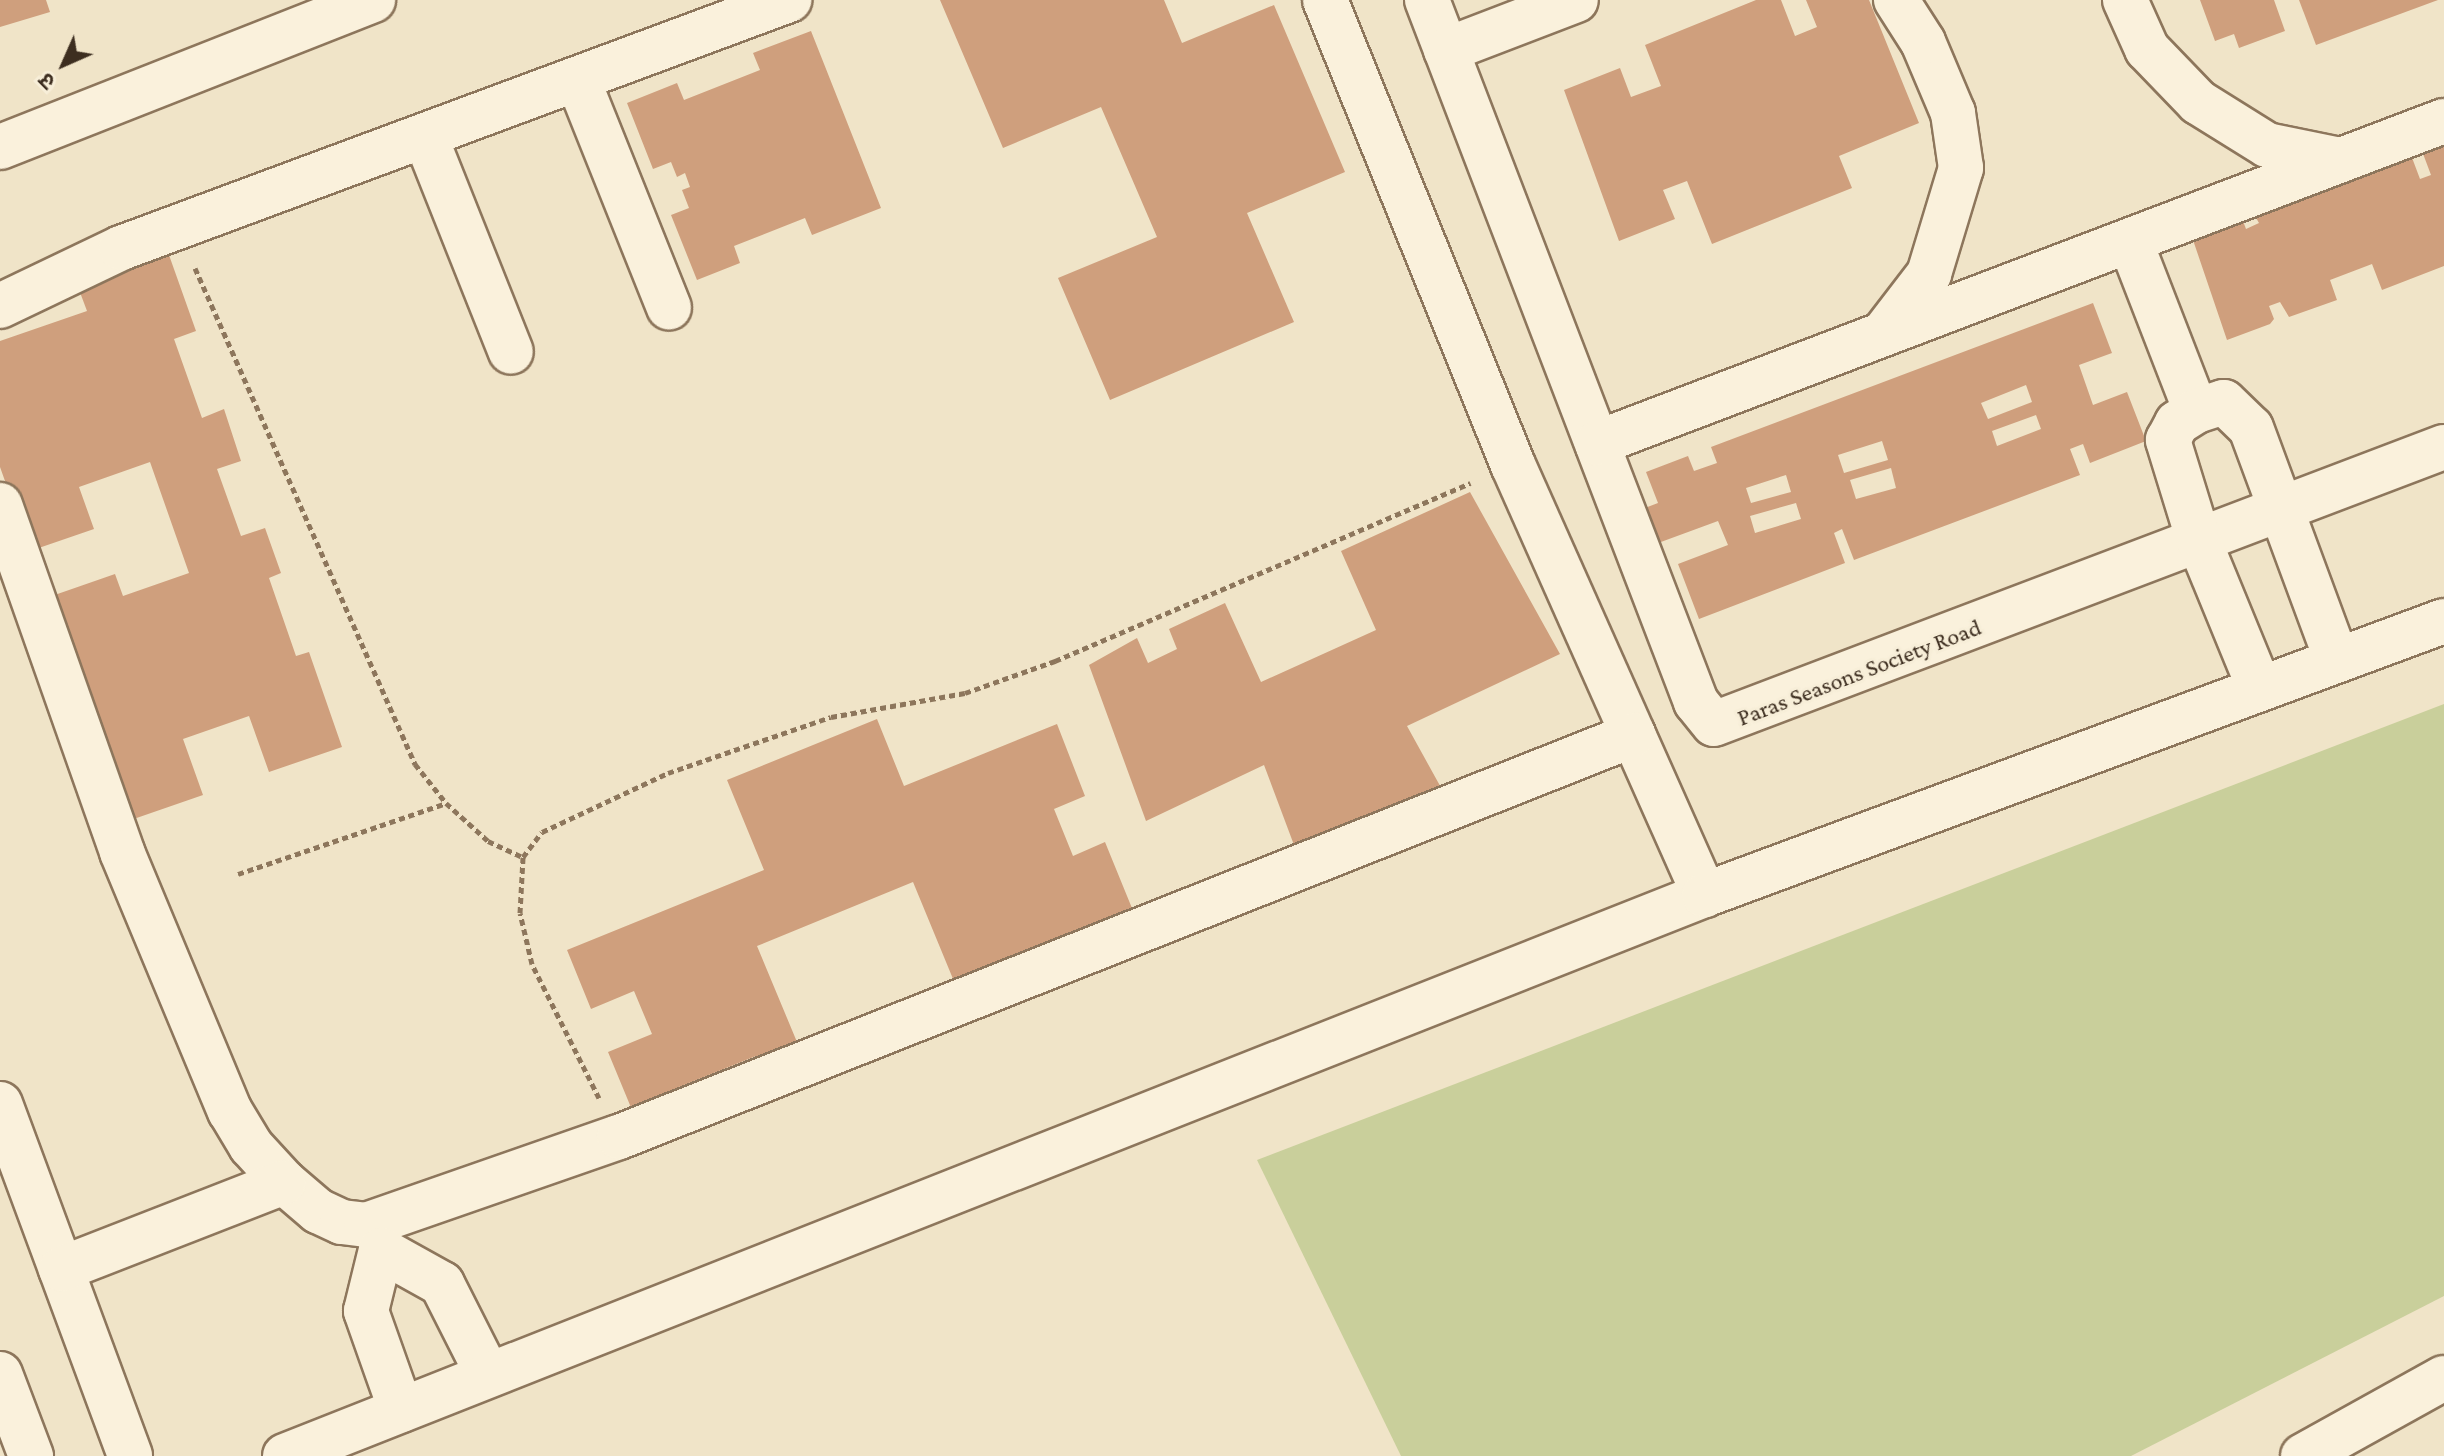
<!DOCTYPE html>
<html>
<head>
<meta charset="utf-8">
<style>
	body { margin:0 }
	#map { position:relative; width:2444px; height:1456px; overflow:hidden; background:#f0e4c8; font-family:"Crimson Pro","Noto Sans Devanagari",serif }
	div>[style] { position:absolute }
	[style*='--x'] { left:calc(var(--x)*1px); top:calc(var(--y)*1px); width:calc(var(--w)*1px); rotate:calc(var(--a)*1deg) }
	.green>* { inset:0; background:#c9cf9b }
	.building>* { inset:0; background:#cf9f7d }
	.path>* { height:5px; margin-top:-2.5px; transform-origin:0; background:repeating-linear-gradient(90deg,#8d765c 0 6px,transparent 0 10px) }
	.roads { filter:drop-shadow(2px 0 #8d765c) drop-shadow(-2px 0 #8d765c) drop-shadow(0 2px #8d765c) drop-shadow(0 -2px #8d765c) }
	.minor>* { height:44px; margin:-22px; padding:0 22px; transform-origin:22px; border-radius:22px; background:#faf1dc }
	span { translate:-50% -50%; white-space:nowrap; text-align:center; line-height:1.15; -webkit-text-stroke:6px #f7eed8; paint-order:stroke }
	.street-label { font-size:24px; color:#3d2e20 }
	.north { position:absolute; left:24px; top:24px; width:80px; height:80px; -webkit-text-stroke:6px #f7eed8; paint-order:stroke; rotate:225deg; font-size:22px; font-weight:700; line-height:32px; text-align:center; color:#3d2e20 }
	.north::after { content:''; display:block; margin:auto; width:28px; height:36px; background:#3d2e20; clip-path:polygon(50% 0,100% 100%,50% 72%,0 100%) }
</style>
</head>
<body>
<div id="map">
	<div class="green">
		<i style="clip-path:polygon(2444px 704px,2444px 1296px,2131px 1456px,1401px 1456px,1257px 1160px)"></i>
	</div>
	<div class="building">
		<i style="clip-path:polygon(0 0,46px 0,50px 12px,0 27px)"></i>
		<i style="clip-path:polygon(940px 0,1164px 0,1182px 43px,1274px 5px,1345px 172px,1247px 213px,1294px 322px,1110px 400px,1058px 278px,1157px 237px,1101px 107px,1003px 148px)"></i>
		<i style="clip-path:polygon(1756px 0,1781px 0,1795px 36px,1817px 27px,1806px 0,1869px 0,1919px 123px,1839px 156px,1852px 188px,1712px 244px,1687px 181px,1663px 190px,1675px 219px,1619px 241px,1564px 90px,1620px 68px,1631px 97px,1661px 86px,1645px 45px)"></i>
		<i style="clip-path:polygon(2200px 0,2274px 0,2285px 31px,2239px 48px,2234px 34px,2215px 41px)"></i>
		<i style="clip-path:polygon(2299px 0,2438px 0,2316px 45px)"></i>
		<i style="clip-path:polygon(811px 31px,881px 208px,812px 235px,805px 218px,734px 246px,740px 263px,697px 280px,671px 215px,689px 208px,682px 190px,690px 187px,685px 173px,677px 177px,671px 162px,653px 169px,627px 103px,677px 83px,684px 100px,760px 70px,753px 53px)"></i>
		<i style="clip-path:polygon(2444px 142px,2444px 266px,2382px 290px,2372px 264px,2330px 280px,2337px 300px,2289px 317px,2280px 302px,2269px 306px,2274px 319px,2270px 324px,2227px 340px,2193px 240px,2243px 221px,2246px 229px,2259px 223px,2255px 216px,2411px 155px,2420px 179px,2431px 175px,2422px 151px)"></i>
		<i style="clip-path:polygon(169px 255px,196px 331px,174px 339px,202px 418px,224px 409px,241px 461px,217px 469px,241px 536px,265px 528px,281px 573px,269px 578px,296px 656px,309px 652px,342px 747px,269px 772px,249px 716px,183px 739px,203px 795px,125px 822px,46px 598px,115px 574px,123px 596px,189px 573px,150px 462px,79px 487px,94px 529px,30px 551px,0 467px,0 341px,87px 311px,78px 287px)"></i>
		<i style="clip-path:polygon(evenodd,2093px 303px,2112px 353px,2079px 365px,2093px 405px,2127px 392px,2146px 441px,2090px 463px,2083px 444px,2070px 449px,2080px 475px,1854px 560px,1842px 529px,1834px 533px,1845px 563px,1699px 619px,1678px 564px,1728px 545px,1718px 521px,1650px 546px,1637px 511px,1658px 503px,1646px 472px,1688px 456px,1694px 471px,1717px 463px,1711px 447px,2093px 303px,2026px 385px,2032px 402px,1988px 419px,1981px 403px,2026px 385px,2093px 303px,2036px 415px,2041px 429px,1997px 446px,1992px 431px,2036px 415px,2093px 303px,1882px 441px,1888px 460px,1844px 473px,1838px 455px,1882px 441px,2093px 303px,1891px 468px,1896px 488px,1856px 499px,1850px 480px,1891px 468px,2093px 303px,1786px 475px,1791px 492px,1751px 503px,1746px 488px,1786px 475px,2093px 303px,1796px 503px,1801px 519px,1755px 533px,1750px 516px,1796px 503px)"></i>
		<i style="clip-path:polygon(1470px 492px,1560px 654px,1407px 726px,1444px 793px,1300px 861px,1264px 765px,1146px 821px,1089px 665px,1137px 638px,1148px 663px,1177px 649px,1169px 629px,1225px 603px,1261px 682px,1376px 630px,1341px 551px)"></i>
		<i style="clip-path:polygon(877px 719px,904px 786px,1057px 724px,1085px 796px,1054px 809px,1073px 856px,1105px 842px,1136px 918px,958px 991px,913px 882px,757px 946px,802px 1054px,762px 1070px,756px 1056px,679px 1087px,685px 1102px,637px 1122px,608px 1052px,652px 1034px,634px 991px,591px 1009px,567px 950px,764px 870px,727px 780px)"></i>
	</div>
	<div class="path">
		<i style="--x:195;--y:268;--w:543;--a:66.08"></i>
		<i style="--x:415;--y:764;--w:50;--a:51.5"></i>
		<i style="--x:446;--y:803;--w:57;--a:42.1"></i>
		<i style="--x:488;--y:841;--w:38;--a:25"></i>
		<i style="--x:238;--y:874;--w:220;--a:-18.8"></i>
		<i style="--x:599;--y:1098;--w:150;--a:-116.6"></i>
		<i style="--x:532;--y:964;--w:52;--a:-103.2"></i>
		<i style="--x:520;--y:913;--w:56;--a:-86.9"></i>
		<i style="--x:523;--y:857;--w:31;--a:-53"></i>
		<i style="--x:542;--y:832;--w:139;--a:-25.1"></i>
		<i style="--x:668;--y:773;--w:172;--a:-19"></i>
		<i style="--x:831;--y:717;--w:136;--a:-10.2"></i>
		<i style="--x:965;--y:693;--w:96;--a:-19.6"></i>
		<i style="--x:1055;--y:661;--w:452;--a:-23.2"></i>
	</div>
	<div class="roads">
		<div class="minor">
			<i style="--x:1325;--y:0;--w:502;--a:67.99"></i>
			<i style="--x:1513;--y:465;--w:471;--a:66"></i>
			<i style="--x:1427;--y:0;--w:752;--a:69.03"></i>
			<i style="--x:1696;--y:702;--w:28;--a:51"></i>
			<i style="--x:1714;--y:724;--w:781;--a:-20.78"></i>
			<i style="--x:2125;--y:0;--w:54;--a:65.8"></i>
			<i style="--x:2147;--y:49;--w:74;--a:46.1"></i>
			<i style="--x:2198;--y:102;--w:81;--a:31.9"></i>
			<i style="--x:2267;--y:145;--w:75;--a:11.6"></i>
			<i style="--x:1446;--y:50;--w:139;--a:-21"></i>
			<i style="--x:578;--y:80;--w:245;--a:68.2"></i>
			<i style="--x:425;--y:136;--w:232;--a:68.3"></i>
			<i style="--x:0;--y:147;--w:401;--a:-21.5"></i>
			<i style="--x:2130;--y:241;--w:182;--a:68.8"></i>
			<i style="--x:0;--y:306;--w:134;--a:-25.6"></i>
			<i style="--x:121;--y:248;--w:713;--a:-20.37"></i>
			<i style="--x:1883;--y:334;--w:76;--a:-52.5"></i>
			<i style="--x:1929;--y:274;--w:111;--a:-73.2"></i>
			<i style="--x:1961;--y:168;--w:56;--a:-98.3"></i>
			<i style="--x:1953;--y:113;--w:77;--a:-112.9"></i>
			<i style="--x:1923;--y:42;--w:50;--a:-122.7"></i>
			<i style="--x:1597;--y:443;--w:906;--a:-20.82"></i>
			<i style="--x:0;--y:505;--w:368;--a:70.6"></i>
			<i style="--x:122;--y:852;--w:281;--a:67.4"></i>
			<i style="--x:230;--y:1111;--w:41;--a:59"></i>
			<i style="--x:251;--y:1146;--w:49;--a:47.5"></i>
			<i style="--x:284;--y:1182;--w:45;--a:40.5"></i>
			<i style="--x:318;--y:1211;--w:26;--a:25"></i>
			<i style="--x:342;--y:1222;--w:24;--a:7"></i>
			<i style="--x:366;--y:1225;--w:268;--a:-19.2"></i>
			<i style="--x:619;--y:1137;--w:1091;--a:-21.63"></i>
			<i style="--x:2259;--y:687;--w:158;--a:-112.3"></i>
			<i style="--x:2199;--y:541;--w:106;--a:-107.1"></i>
			<i style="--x:2168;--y:440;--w:19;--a:-62"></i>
			<i style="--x:2177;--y:423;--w:22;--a:-32"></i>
			<i style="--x:2196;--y:411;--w:29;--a:-18"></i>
			<i style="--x:2224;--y:402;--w:37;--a:44"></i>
			<i style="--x:2251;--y:428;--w:245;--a:69.7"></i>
			<i style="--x:0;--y:1104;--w:375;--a:69.7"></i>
			<i style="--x:61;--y:1269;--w:239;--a:-21.3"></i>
			<i style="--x:0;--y:1374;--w:88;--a:69.3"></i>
			<i style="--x:401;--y:1410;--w:105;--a:-109.5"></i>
			<i style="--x:366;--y:1311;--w:63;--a:-76.2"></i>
			<i style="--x:381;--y:1250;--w:70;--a:29.1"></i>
			<i style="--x:442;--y:1284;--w:102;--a:63.2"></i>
			<i style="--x:285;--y:1456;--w:1526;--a:-21.57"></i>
			<i style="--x:1704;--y:895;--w:789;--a:-20.32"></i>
			<i style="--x:2303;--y:1456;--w:161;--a:-29"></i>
		</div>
	</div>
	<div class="street-label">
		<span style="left:1859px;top:672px;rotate:-21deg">Paras Seasons Society Road</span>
	</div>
	<div class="north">उ</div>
</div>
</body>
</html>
